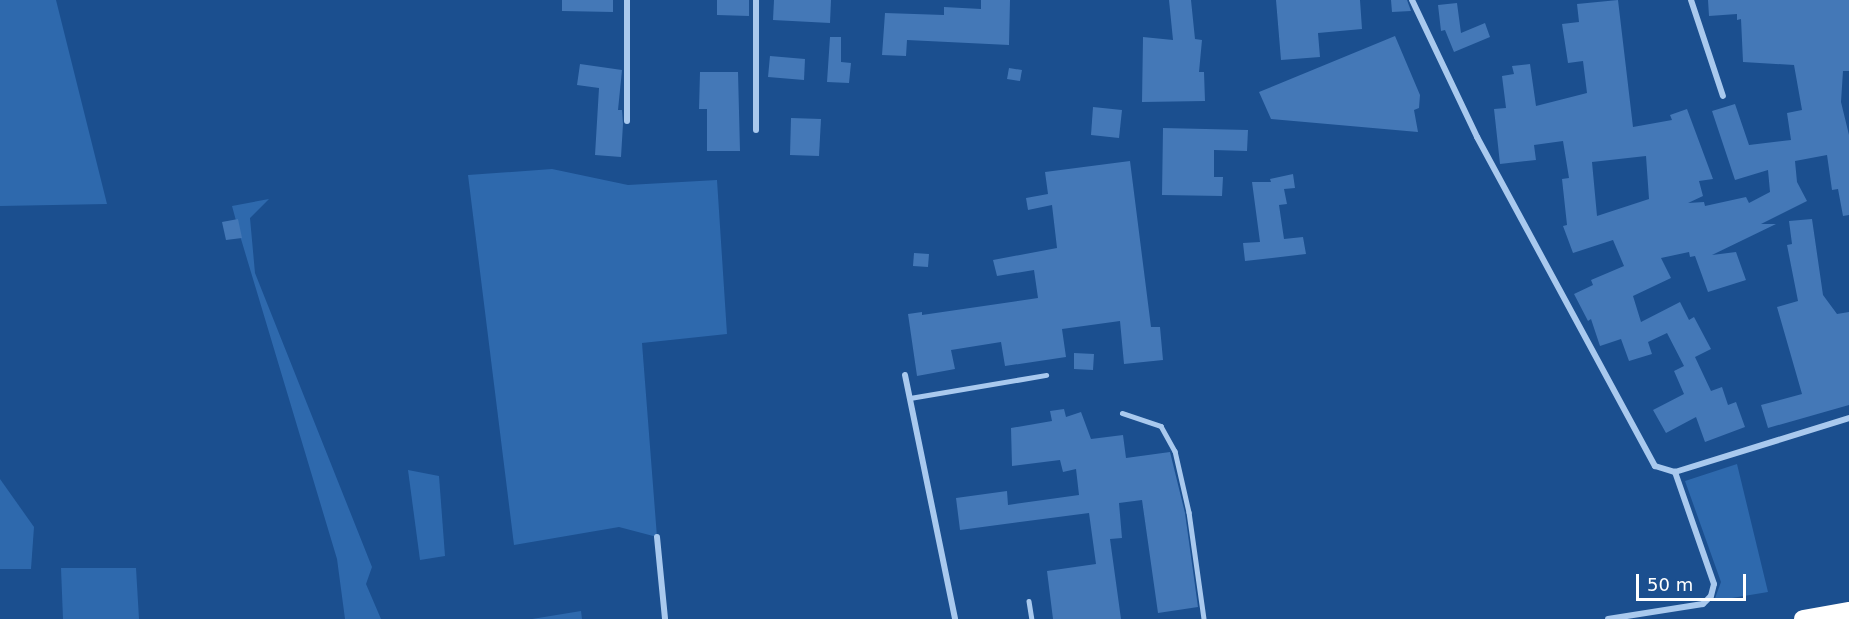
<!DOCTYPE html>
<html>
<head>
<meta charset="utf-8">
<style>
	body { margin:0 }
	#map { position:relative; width:1849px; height:619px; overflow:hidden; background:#1b4f8f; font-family:"DejaVu Sans",sans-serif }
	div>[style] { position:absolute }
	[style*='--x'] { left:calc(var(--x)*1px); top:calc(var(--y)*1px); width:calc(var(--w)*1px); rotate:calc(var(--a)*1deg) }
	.green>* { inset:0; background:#2e69ad }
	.building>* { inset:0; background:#4478b7 }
	.lane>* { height:4.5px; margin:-2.25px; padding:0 2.25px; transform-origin:2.25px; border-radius:2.25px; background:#a9c9ee }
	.street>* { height:6px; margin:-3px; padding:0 3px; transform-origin:3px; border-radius:3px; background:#a9c9ee }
	.highway>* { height:18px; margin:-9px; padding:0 9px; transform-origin:9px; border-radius:9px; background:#fff }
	span { translate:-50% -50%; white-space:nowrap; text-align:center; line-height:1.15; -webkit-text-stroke:4.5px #1b4f8f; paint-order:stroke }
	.scale { position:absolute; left:1636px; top:574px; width:110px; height:27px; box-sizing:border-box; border:3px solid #fff; border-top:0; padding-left:8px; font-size:18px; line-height:21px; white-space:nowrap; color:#fff; -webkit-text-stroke:4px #1b4f8f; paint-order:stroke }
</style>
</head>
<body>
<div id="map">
	<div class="green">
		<i style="clip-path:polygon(0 0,56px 0,107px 204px,0 206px)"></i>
		<i style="clip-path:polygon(552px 169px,628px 185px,717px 180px,727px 334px,642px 343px,657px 537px,619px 527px,514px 545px,468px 175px)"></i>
		<i style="clip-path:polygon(269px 199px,250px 218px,255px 273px,372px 567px,366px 584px,381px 619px,345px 619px,337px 559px,241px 239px,232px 206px)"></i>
		<i style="clip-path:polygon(1737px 464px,1768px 592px,1714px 601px,1721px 582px,1685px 481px)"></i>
		<i style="clip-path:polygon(408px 470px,439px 476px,445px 556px,420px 560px)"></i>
		<i style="clip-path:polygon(0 479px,34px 527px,31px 569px,0 569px)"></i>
		<i style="clip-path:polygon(61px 568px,136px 568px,139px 619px,63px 619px)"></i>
		<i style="clip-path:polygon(581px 611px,582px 619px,532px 619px)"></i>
	</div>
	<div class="building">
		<i style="clip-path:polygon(562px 0,613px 0,613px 12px,562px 11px)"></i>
		<i style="clip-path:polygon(717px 0,749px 0,749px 16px,717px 15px)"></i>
		<i style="clip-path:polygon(774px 0,831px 0,830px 23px,773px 20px)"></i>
		<i style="clip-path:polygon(981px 0,1010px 0,1009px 45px,907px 40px,906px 56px,882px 55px,885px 13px,944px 15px,944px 7px,981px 9px)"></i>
		<i style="clip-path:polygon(1169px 0,1191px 0,1195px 39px,1202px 40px,1199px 72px,1204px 72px,1205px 101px,1142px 102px,1143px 37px,1173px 40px)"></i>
		<i style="clip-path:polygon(1276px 0,1360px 0,1362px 29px,1318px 33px,1320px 57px,1281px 60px)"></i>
		<i style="clip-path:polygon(1391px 0,1407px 0,1411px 11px,1392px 12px)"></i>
		<i style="clip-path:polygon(evenodd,1618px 0,1633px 127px,1672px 120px,1670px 115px,1687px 109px,1713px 179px,1699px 181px,1703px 196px,1688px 203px,1704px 202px,1705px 206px,1746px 197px,1749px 203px,1770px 192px,1768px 170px,1735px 180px,1712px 111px,1735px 104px,1749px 145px,1791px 140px,1787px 113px,1802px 110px,1794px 65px,1743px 62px,1741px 19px,1737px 20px,1737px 14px,1709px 16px,1708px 0,1849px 0,1849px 71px,1843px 71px,1841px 102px,1849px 135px,1849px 215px,1843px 216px,1838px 189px,1832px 190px,1827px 155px,1795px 161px,1797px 182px,1807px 201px,1761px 224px,1776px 224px,1712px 255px,1736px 252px,1746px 280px,1708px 292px,1695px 256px,1690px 257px,1689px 252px,1661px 258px,1671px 278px,1633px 296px,1641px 322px,1680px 302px,1689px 320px,1694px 317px,1711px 349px,1695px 357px,1711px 391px,1722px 387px,1728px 405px,1736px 402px,1745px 427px,1705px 442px,1696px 417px,1666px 433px,1653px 410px,1684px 394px,1674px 371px,1684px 366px,1667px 333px,1648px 342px,1652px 354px,1629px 361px,1621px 339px,1600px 346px,1591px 319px,1588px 321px,1574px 294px,1593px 285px,1591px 280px,1624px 266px,1613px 240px,1573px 253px,1563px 226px,1567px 225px,1562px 179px,1569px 178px,1563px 141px,1534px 145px,1536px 160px,1500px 164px,1494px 109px,1506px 108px,1502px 76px,1514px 74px,1512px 66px,1530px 64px,1536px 106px,1587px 93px,1583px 61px,1568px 63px,1562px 24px,1579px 22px,1577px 4px,1618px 0,1646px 156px,1649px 199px,1597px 216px,1592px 162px,1646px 156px)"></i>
		<i style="clip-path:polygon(1457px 3px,1461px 33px,1485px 23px,1490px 37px,1454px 52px,1445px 30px,1441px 31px,1438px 5px)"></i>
		<i style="clip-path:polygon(1395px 36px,1420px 95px,1419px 108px,1414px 110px,1418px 132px,1271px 119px,1259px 92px)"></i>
		<i style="clip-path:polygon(830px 37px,841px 37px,841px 62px,851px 63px,849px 83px,827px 82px)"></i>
		<i style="clip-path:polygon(770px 56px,805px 59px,804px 80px,768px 77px)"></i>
		<i style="clip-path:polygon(580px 64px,622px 70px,618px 110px,622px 110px,623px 124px,621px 157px,595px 155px,599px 88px,577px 85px)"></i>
		<i style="clip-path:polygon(1009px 68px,1022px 70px,1020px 81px,1007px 79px)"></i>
		<i style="clip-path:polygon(700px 72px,738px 72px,740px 151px,707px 151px,707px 109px,699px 109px)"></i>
		<i style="clip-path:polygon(1093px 107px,1122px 110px,1119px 138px,1091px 135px)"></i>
		<i style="clip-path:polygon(791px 118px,821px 119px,819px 156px,790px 155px)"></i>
		<i style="clip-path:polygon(1163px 128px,1248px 130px,1247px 151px,1214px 150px,1214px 177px,1223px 177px,1222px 196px,1162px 195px)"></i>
		<i style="clip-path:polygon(1130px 161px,1151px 327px,1160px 327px,1163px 360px,1124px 364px,1120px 321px,1062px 329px,1066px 357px,1005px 366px,1001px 342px,951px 350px,955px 369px,917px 376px,908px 314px,922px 312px,922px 315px,1038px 298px,1034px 270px,997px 276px,993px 260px,1057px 248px,1052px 205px,1028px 210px,1026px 198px,1048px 194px,1045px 172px)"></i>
		<i style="clip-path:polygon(1293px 174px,1295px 188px,1284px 189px,1287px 204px,1279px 205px,1284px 239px,1303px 237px,1306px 254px,1245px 261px,1243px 243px,1260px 242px,1252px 182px,1271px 182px,1270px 179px)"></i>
		<i style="clip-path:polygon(238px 219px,242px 238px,226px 240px,222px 222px)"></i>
		<i style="clip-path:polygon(1812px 219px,1823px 295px,1837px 314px,1849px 312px,1849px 405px,1768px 428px,1761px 405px,1802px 394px,1777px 307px,1798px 301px,1787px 245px,1792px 244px,1789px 221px)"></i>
		<i style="clip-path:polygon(914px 253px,929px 254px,928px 267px,913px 266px)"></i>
		<i style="clip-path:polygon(1074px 353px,1094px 354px,1093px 370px,1074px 369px)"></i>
		<i style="clip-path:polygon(1064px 409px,1066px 417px,1081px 412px,1091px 439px,1123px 435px,1126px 458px,1170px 452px,1185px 513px,1198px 607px,1158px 613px,1142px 500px,1119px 503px,1122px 538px,1110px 539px,1121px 619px,1053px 619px,1047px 571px,1096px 564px,1089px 513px,960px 530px,956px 498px,1007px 491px,1008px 505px,1079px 495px,1076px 469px,1063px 472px,1060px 460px,1012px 466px,1011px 428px,1052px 421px,1050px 411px)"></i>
	</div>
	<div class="lane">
		<i style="--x:910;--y:398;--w:138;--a:-9.6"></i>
		<i style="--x:1122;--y:413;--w:41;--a:18.4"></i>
		<i style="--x:1161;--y:426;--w:29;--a:61"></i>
		<i style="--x:1175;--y:451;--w:63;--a:77.1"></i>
		<i style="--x:1189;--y:512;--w:108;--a:82"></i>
		<i style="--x:1029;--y:601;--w:18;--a:81"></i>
	</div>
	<div class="street">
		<i style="--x:1412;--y:0;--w:152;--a:64.6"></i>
		<i style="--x:1477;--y:137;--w:374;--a:61.6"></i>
		<i style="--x:1655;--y:466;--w:21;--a:17"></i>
		<i style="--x:1675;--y:472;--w:182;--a:-17.2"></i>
		<i style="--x:1691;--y:0;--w:101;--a:71.6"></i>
		<i style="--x:627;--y:121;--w:121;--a:-90"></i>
		<i style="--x:756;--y:130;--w:130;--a:-90"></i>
		<i style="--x:905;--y:375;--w:249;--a:78.4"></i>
		<i style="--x:657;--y:537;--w:82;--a:84.4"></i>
		<i style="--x:1608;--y:619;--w:96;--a:-9"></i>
		<i style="--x:1703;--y:604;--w:11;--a:-45"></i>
		<i style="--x:1711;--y:596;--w:12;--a:-76"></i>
		<i style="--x:1714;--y:584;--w:119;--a:-109.2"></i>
	</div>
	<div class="highway">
		<i style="--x:1803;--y:619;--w:47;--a:-9.9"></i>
	</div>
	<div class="scale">50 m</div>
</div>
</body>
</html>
